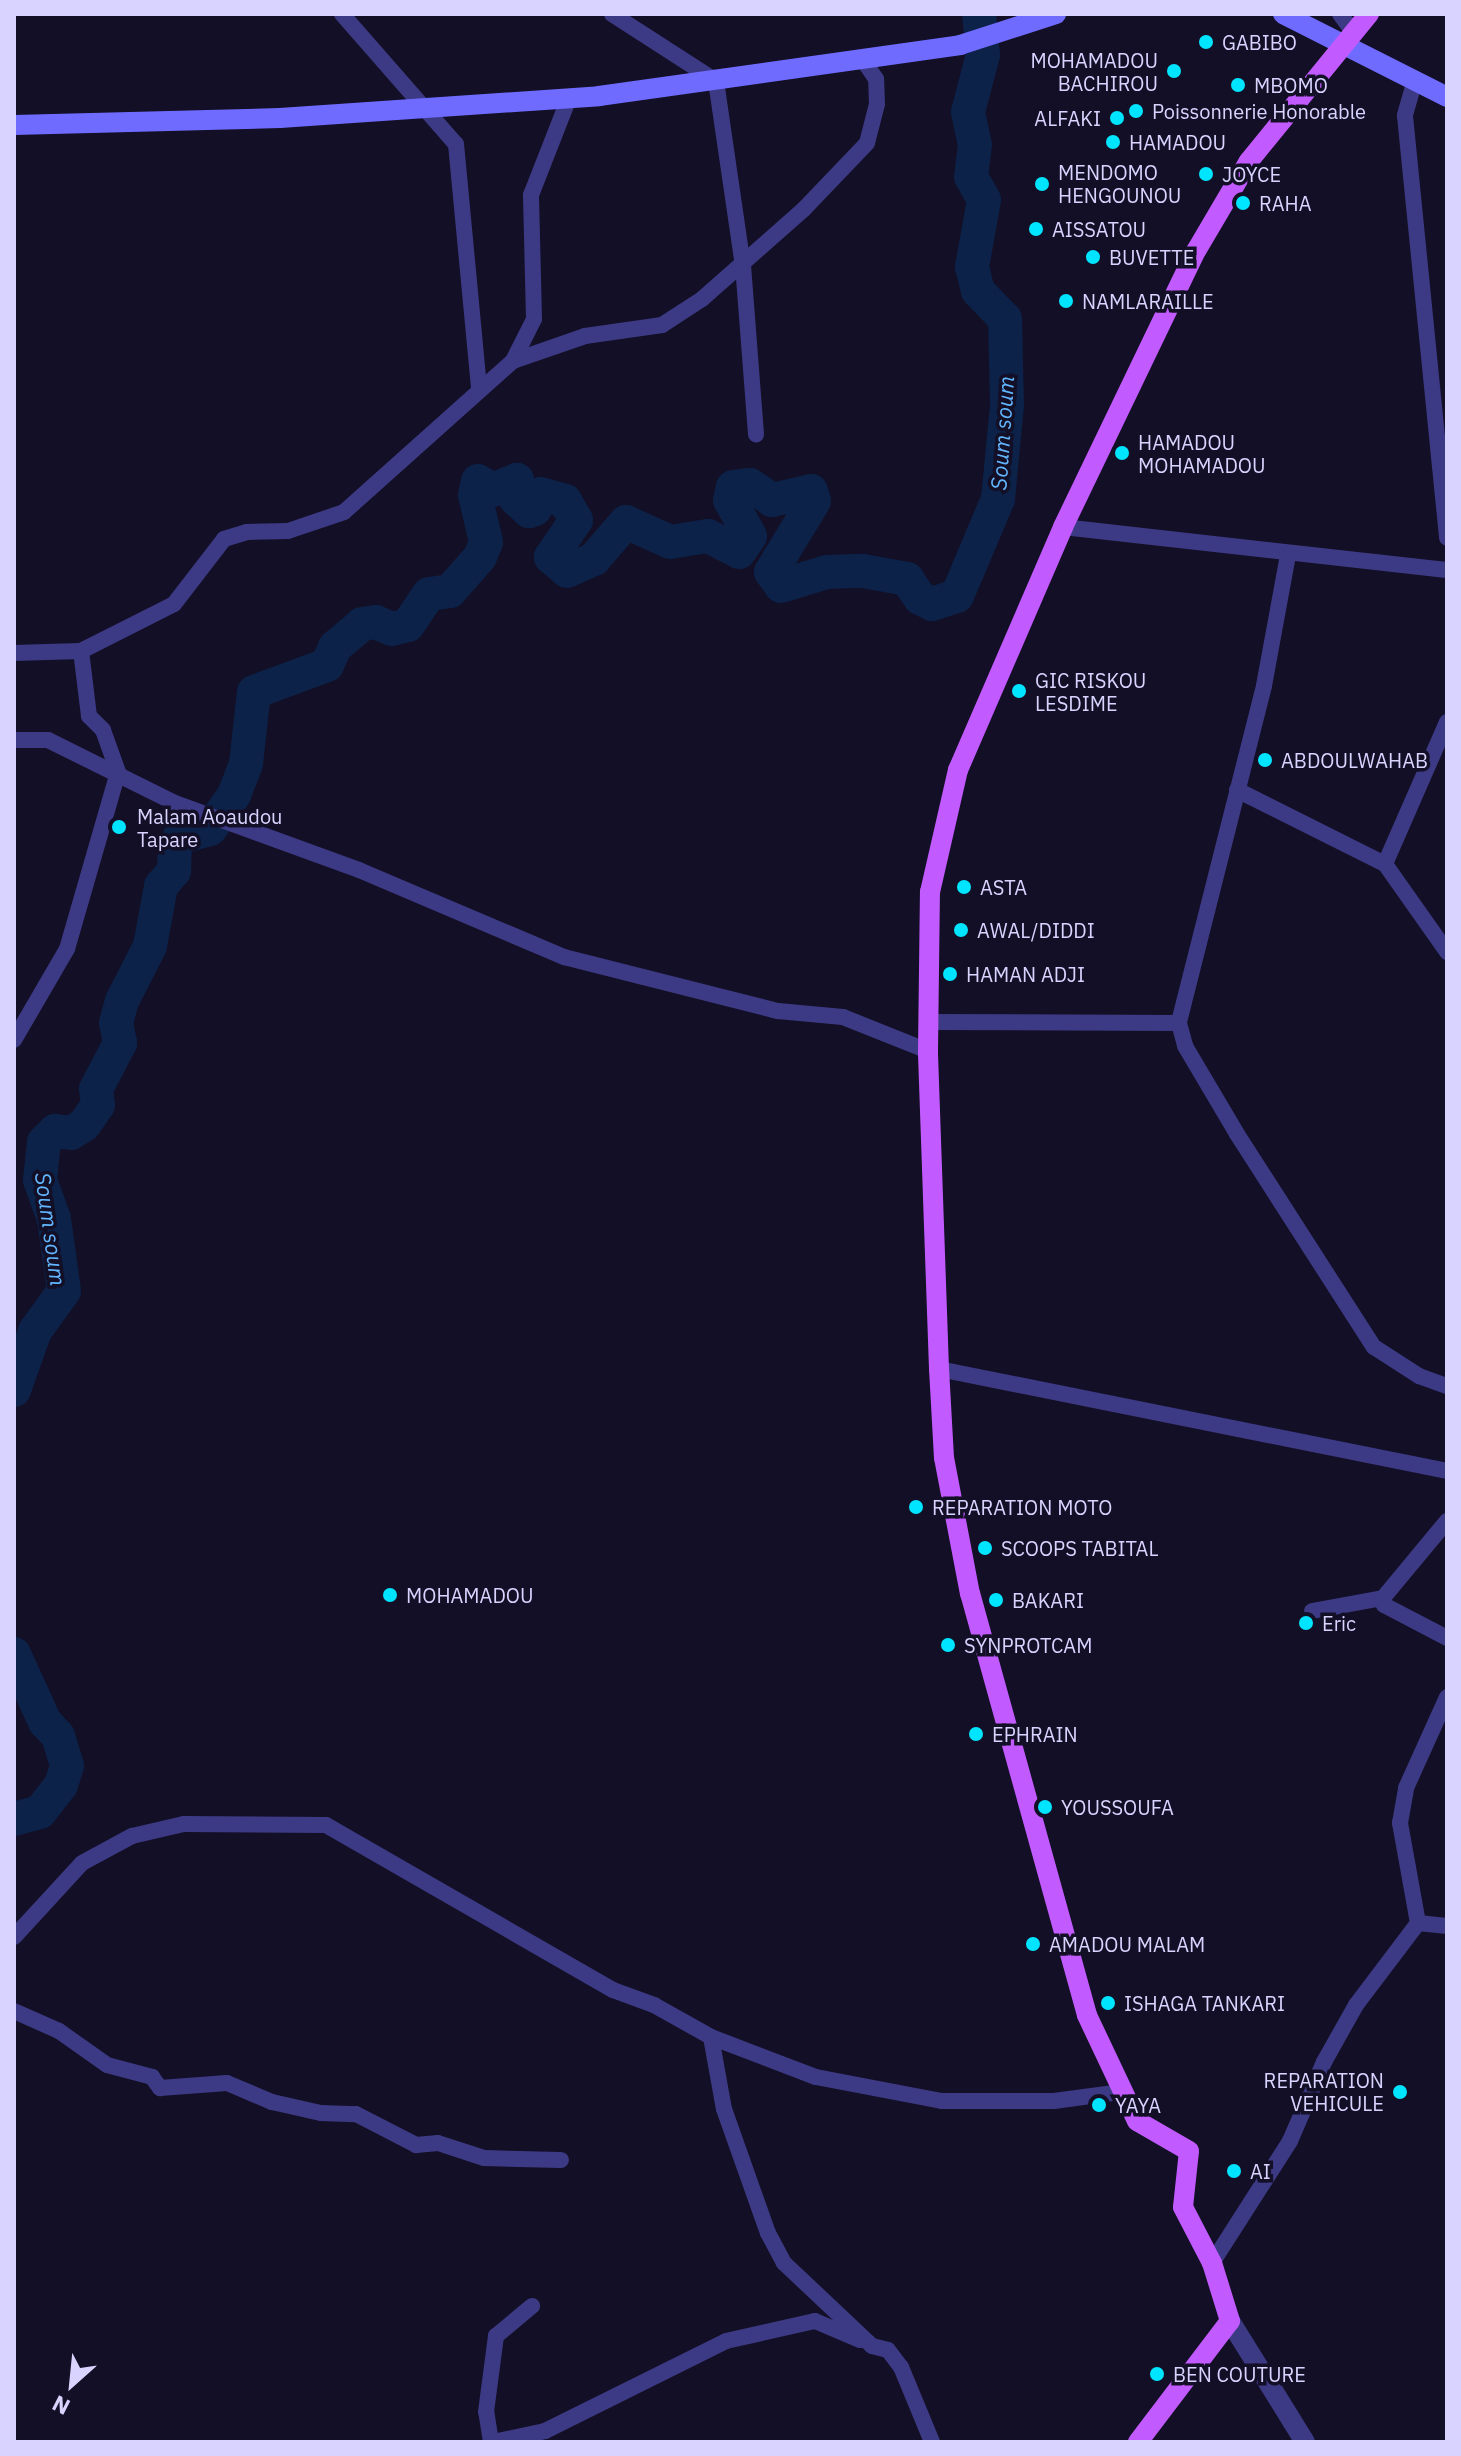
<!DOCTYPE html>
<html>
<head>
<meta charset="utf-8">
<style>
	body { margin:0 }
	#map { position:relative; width:1461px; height:2456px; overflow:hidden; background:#130f26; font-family:"IBM Plex Sans",sans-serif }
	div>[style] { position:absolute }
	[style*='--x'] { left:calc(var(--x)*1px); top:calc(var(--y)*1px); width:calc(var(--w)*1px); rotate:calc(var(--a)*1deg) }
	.river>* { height:34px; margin:-17px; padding:0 17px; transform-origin:17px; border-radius:17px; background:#0c2248 }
	.minor>* { height:16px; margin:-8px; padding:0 8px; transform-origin:8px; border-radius:8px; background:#3d3a85 }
	.tertiary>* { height:20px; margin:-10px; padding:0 10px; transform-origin:10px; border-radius:10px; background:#3d3a85 }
	.secondary>* { height:20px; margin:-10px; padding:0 10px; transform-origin:10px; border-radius:10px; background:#6f6bff }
	.primary>* { height:20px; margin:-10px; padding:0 10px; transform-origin:10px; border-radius:10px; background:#c25bff }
	.dots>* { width:22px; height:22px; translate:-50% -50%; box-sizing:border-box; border:4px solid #130f26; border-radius:50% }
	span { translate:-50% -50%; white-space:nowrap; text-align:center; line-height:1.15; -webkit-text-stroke:7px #130f26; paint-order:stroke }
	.poi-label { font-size:20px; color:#d9d4ff }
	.left { translate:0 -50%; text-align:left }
	.right { translate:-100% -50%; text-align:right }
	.water-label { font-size:22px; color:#62b6ff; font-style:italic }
	.frame { position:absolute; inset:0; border:16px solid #d9d4ff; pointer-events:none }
	.north { position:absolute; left:32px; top:2344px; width:80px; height:80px; -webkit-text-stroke:6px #130f26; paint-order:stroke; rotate:207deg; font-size:22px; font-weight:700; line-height:32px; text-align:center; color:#d9d4ff }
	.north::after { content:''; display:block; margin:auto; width:28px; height:36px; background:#d9d4ff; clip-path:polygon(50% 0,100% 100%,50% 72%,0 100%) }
</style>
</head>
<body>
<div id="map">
	<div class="river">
		<i style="--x:14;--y:1390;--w:63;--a:-70.4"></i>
		<i style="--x:35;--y:1331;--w:49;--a:-54.1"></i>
		<i style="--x:64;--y:1291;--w:73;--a:-97.9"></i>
		<i style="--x:54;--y:1219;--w:41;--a:-109.7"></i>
		<i style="--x:40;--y:1180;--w:38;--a:-84"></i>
		<i style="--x:44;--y:1142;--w:16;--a:-45"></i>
		<i style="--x:55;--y:1131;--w:16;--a:7"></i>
		<i style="--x:71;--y:1133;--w:15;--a:-32"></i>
		<i style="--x:84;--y:1125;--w:24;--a:-55"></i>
		<i style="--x:98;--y:1105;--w:16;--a:-97"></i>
		<i style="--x:96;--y:1089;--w:52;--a:-62.4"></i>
		<i style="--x:120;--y:1043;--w:20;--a:-101"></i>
		<i style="--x:116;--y:1023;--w:23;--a:-75"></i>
		<i style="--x:122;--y:1001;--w:62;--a:-63"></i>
		<i style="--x:150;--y:946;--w:61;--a:-79.6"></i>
		<i style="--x:161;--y:886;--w:20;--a:-49"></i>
		<i style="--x:174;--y:871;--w:27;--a:-88"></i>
		<i style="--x:175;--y:844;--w:9;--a:-54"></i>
		<i style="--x:180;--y:837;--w:31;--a:-15"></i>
		<i style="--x:210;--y:829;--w:42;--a:-54.8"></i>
		<i style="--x:234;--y:795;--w:33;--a:-69"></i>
		<i style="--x:246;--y:764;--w:72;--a:-83.7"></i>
		<i style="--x:254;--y:692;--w:78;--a:-20.3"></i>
		<i style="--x:327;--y:665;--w:20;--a:-66"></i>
		<i style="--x:335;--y:647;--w:35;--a:-40"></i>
		<i style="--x:362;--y:624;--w:14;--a:-8"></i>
		<i style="--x:376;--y:622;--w:17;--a:24"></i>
		<i style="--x:392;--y:629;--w:16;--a:-14"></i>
		<i style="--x:408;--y:625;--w:37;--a:-56"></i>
		<i style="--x:429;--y:594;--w:21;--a:-8"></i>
		<i style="--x:450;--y:591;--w:45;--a:-48.6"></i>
		<i style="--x:480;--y:557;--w:16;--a:-68"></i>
		<i style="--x:486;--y:542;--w:48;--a:-103.2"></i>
		<i style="--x:475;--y:495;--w:14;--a:-78"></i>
		<i style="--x:478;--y:481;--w:17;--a:31"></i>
		<i style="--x:493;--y:490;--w:26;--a:-23"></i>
		<i style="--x:517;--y:480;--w:19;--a:93"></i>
		<i style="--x:516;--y:499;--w:18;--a:43"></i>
		<i style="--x:529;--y:511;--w:6;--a:-18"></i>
		<i style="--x:535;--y:509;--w:16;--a:-68"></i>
		<i style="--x:541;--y:494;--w:25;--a:16"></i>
		<i style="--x:565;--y:501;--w:22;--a:60"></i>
		<i style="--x:576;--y:520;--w:45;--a:124"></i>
		<i style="--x:551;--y:557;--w:21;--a:41"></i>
		<i style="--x:567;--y:571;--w:30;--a:-24"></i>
		<i style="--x:594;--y:559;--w:49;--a:-49.1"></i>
		<i style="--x:626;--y:522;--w:48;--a:24.4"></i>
		<i style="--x:670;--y:542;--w:38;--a:-9"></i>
		<i style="--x:708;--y:536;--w:35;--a:27"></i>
		<i style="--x:739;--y:552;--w:19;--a:-55"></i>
		<i style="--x:750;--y:536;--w:41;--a:-119.1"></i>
		<i style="--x:730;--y:500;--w:13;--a:-77"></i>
		<i style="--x:733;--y:487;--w:17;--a:-7"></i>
		<i style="--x:750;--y:485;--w:27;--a:34"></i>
		<i style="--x:772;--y:500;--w:40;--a:-13"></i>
		<i style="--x:811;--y:491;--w:10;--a:73"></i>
		<i style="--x:814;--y:501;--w:83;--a:121.2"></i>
		<i style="--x:771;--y:572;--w:17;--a:54"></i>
		<i style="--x:781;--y:586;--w:48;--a:-16.9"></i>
		<i style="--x:827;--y:572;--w:36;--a:-2"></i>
		<i style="--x:863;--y:571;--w:45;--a:10.3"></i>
		<i style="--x:907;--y:579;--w:23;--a:56"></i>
		<i style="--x:920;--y:598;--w:13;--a:27"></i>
		<i style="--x:932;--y:604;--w:26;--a:-18"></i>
		<i style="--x:957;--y:596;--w:105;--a:-67.1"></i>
		<i style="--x:998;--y:499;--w:94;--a:-84.5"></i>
		<i style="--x:1007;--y:405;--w:86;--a:-91.3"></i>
		<i style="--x:1005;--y:319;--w:39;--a:-134"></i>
		<i style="--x:978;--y:291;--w:25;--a:-104"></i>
		<i style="--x:972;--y:267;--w:68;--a:-79.8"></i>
		<i style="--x:984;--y:200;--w:26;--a:-119"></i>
		<i style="--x:971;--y:177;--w:32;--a:-83"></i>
		<i style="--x:975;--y:145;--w:34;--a:-102"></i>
		<i style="--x:968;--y:112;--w:59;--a:-75.3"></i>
		<i style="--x:983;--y:55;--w:41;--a:-95.6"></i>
		<i style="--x:14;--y:1654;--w:75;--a:65.5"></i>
		<i style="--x:45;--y:1722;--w:19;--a:47"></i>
		<i style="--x:58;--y:1736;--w:31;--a:73"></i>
		<i style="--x:67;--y:1766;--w:20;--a:108"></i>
		<i style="--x:61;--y:1785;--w:34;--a:128"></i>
		<i style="--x:40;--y:1812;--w:27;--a:165"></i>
	</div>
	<div class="minor">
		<i style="--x:342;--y:14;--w:173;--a:48.8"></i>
		<i style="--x:456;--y:144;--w:246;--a:84.6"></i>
		<i style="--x:612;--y:14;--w:124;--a:32.8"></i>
		<i style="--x:716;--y:81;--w:186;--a:81.7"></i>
		<i style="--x:743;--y:265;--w:170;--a:85.6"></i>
		<i style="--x:1340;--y:14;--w:24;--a:54"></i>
		<i style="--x:1415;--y:80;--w:37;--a:106"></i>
		<i style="--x:1405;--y:116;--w:424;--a:84.3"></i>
		<i style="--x:513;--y:361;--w:47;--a:-63.4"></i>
		<i style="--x:534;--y:319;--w:124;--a:-91.4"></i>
		<i style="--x:531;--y:195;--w:104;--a:-68.6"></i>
		<i style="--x:1063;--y:527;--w:386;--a:6.4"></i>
		<i style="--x:1288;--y:555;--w:133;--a:100.4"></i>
		<i style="--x:1264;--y:686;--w:348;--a:104.2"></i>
		<i style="--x:1179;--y:1023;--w:24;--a:75"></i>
		<i style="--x:1185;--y:1046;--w:102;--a:59.4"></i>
		<i style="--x:1237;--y:1134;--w:253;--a:57.3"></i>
		<i style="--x:1374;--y:1347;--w:54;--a:32.8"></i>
		<i style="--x:1419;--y:1376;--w:30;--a:20"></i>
		<i style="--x:14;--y:653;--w:67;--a:-1.7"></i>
		<i style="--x:1447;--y:722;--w:155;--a:113.6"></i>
		<i style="--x:1385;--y:864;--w:108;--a:54.8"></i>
		<i style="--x:14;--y:740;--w:34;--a:0"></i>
		<i style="--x:48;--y:740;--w:142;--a:26.4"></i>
		<i style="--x:175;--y:803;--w:196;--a:20"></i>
		<i style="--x:359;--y:870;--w:223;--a:23"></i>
		<i style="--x:564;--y:957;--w:221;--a:14.2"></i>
		<i style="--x:778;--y:1011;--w:65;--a:5.3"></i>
		<i style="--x:843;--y:1017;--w:92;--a:21.8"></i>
		<i style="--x:1237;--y:790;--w:165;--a:26.6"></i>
		<i style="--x:928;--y:1022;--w:251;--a:0.2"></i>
		<i style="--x:14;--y:1040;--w:105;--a:-59.8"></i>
		<i style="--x:67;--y:949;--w:184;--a:-73.9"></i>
		<i style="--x:118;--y:772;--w:45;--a:-109.7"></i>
		<i style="--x:103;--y:730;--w:20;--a:-135"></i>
		<i style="--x:89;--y:716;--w:65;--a:-97"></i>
		<i style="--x:81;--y:651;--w:104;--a:-26.8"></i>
		<i style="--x:174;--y:604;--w:82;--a:-52.4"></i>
		<i style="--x:224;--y:539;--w:24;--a:-17"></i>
		<i style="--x:247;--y:532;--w:41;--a:-1.4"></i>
		<i style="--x:288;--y:531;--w:59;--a:-18.7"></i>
		<i style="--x:344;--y:512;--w:227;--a:-41.8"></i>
		<i style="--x:513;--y:361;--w:76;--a:-19.1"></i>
		<i style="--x:585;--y:336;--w:78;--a:-8.1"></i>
		<i style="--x:662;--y:325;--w:48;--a:-33"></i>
		<i style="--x:702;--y:299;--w:136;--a:-41.4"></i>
		<i style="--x:804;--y:209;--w:91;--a:-46.3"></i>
		<i style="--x:867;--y:143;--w:40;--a:-75.6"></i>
		<i style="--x:877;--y:104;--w:25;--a:-92"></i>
		<i style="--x:876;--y:79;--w:22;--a:-124"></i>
		<i style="--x:939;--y:1369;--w:518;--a:11.35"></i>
		<i style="--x:1383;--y:1598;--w:7;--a:82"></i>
		<i style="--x:1384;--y:1605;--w:71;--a:27.6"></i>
		<i style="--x:1312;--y:1611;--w:72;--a:-10.4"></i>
		<i style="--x:1383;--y:1598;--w:100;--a:-50.3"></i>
		<i style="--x:1418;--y:1923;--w:29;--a:6"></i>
		<i style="--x:14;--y:1937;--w:100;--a:-47.4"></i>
		<i style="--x:82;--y:1863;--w:57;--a:-28.4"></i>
		<i style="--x:132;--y:1836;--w:53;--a:-13"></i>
		<i style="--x:184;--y:1824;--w:142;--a:0.4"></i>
		<i style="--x:326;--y:1825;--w:331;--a:29.9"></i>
		<i style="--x:613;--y:1990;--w:44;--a:20.1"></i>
		<i style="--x:654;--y:2005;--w:65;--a:29.3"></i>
		<i style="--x:711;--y:2037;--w:112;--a:20.9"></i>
		<i style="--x:816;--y:2077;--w:128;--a:10.8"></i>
		<i style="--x:942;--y:2101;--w:112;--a:0"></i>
		<i style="--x:1054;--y:2101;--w:68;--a:-7.7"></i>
		<i style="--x:14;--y:2011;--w:49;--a:24"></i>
		<i style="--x:59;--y:2031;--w:59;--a:35.3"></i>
		<i style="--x:107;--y:2065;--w:47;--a:14.9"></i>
		<i style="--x:152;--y:2077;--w:14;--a:54"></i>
		<i style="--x:160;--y:2088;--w:67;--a:-4.3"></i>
		<i style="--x:227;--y:2083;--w:49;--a:22.9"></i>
		<i style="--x:272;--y:2102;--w:50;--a:12.7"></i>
		<i style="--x:321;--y:2113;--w:35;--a:2"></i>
		<i style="--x:356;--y:2114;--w:68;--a:27.3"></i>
		<i style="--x:416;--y:2145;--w:22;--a:-5"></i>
		<i style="--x:438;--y:2143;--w:48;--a:18.1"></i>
		<i style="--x:484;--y:2158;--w:77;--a:1.5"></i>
		<i style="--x:711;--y:2037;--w:73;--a:79.8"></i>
		<i style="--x:724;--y:2109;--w:132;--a:70.5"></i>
		<i style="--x:768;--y:2233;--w:34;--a:62"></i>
		<i style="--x:784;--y:2263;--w:121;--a:43.3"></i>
		<i style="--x:872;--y:2346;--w:16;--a:14"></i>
		<i style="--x:888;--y:2350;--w:21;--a:53"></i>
		<i style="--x:901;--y:2367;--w:81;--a:67.5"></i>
		<i style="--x:1212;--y:2263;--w:145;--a:-57.4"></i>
		<i style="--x:1290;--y:2141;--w:86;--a:-66.7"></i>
		<i style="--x:1324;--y:2062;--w:65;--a:-60.7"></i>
		<i style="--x:1356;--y:2005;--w:103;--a:-52.9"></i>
		<i style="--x:1418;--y:1923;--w:102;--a:-100.2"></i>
		<i style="--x:1400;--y:1823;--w:36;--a:-80"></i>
		<i style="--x:1406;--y:1788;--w:100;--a:-65.7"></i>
		<i style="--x:491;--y:2442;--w:30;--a:-99"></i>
		<i style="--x:486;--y:2412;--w:77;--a:-82.5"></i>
		<i style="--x:496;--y:2336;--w:47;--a:-39.8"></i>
		<i style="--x:493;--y:2442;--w:53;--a:-11.9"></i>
		<i style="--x:545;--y:2431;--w:202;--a:-26.4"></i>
		<i style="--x:726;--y:2341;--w:91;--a:-12.7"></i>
		<i style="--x:815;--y:2321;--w:49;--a:22.9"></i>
	</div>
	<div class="tertiary">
		<i style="--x:1230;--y:2321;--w:142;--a:58.2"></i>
	</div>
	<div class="secondary">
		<i style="--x:1283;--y:14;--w:184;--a:26.8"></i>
		<i style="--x:14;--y:125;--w:266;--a:-1.5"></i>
		<i style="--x:280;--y:118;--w:320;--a:-3.9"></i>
		<i style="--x:599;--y:96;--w:365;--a:-8"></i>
		<i style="--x:960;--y:45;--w:101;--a:-17.9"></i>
	</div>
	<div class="primary">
		<i style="--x:1138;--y:2442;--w:152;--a:-52.8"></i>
		<i style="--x:1230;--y:2321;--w:61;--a:-107.2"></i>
		<i style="--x:1212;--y:2263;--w:63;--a:-117.4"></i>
		<i style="--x:1183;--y:2207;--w:56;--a:-83.9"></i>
		<i style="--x:1189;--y:2151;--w:60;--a:-150"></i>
		<i style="--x:1137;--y:2121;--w:117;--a:-115.3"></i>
		<i style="--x:1087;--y:2015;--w:437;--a:-105.5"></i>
		<i style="--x:970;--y:1594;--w:138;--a:-100.8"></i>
		<i style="--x:944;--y:1458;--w:89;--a:-93.2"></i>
		<i style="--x:939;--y:1369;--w:318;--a:-92"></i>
		<i style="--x:928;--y:1051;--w:159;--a:-89.3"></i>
		<i style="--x:930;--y:892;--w:125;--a:-77.1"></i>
		<i style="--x:958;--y:770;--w:265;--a:-66.6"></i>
		<i style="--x:1063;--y:527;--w:306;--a:-64.3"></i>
		<i style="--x:1196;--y:251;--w:104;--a:-59.5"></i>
		<i style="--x:1249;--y:161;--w:190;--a:-50.8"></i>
	</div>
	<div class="dots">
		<i style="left:1206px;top:42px;background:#00e5ff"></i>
		<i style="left:1174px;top:71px;background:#00e5ff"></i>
		<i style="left:1238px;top:85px;background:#00e5ff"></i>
		<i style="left:1136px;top:111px;background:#00e5ff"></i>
		<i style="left:1117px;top:118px;background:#00e5ff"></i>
		<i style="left:1113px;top:142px;background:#00e5ff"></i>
		<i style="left:1206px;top:174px;background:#00e5ff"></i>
		<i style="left:1042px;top:184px;background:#00e5ff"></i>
		<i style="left:1243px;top:203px;background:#00e5ff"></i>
		<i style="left:1036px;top:229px;background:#00e5ff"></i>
		<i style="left:1093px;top:257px;background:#00e5ff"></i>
		<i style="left:1066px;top:301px;background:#00e5ff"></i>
		<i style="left:1122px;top:453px;background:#00e5ff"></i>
		<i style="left:1019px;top:691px;background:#00e5ff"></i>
		<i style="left:1265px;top:760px;background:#00e5ff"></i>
		<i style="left:119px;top:827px;background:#00e5ff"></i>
		<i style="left:964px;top:887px;background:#00e5ff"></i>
		<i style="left:961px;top:930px;background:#00e5ff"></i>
		<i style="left:950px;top:974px;background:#00e5ff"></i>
		<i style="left:916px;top:1507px;background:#00e5ff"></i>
		<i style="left:985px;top:1548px;background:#00e5ff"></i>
		<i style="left:390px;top:1595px;background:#00e5ff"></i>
		<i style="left:996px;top:1600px;background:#00e5ff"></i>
		<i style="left:1306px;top:1623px;background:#00e5ff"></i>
		<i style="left:948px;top:1645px;background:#00e5ff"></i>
		<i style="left:976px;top:1734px;background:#00e5ff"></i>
		<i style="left:1045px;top:1807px;background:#00e5ff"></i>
		<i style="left:1033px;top:1944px;background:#00e5ff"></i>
		<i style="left:1108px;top:2003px;background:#00e5ff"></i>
		<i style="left:1400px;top:2092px;background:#00e5ff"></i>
		<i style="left:1099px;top:2105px;background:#00e5ff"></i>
		<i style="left:1234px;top:2171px;background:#00e5ff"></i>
		<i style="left:1157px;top:2374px;background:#00e5ff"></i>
	</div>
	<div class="poi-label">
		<span class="left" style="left:1222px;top:42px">GABIBO</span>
		<span class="right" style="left:1158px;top:72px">MOHAMADOU<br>BACHIROU</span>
		<span class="left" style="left:1254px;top:85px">MBOMO</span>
		<span class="left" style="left:1152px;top:111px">Poissonnerie Honorable</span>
		<span class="right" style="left:1101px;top:118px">ALFAKI</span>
		<span class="left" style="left:1129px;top:142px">HAMADOU</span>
		<span class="left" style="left:1058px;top:184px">MENDOMO<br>HENGOUNOU</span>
		<span class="left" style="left:1222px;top:174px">JOYCE</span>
		<span class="left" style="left:1259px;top:203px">RAHA</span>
		<span class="left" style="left:1052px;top:229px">AISSATOU</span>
		<span class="left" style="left:1109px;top:257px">BUVETTE</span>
		<span class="left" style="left:1082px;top:301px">NAMLARAILLE</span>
		<span class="left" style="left:1138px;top:454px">HAMADOU<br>MOHAMADOU</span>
		<span class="left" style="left:1035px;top:692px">GIC RISKOU<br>LESDIME</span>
		<span class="left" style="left:1281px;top:760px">ABDOULWAHAB</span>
		<span class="left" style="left:137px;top:828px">Malam Aoaudou<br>Tapare</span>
		<span class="left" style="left:980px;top:887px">ASTA</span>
		<span class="left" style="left:977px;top:930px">AWAL/DIDDI</span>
		<span class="left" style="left:966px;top:974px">HAMAN ADJI</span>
		<span class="left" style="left:932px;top:1507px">REPARATION MOTO</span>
		<span class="left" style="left:1001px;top:1548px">SCOOPS TABITAL</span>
		<span class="left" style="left:406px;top:1595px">MOHAMADOU</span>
		<span class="left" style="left:1012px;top:1600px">BAKARI</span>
		<span class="left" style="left:1322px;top:1623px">Eric</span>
		<span class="left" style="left:964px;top:1645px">SYNPROTCAM</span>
		<span class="left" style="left:992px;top:1734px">EPHRAIN</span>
		<span class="left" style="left:1061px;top:1807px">YOUSSOUFA</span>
		<span class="left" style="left:1049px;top:1944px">AMADOU MALAM</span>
		<span class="left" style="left:1124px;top:2003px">ISHAGA TANKARI</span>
		<span class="right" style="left:1384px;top:2092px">REPARATION<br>VEHICULE</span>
		<span class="left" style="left:1115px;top:2105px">YAYA</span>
		<span class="left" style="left:1250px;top:2171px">AI</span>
		<span class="left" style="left:1173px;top:2374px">BEN COUTURE</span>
	</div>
	<div class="water-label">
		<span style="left:1002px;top:433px;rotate:-86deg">Soum soum</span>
		<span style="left:51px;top:1229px;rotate:82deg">Soum soum</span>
	</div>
	<div class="frame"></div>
	<div class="north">N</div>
</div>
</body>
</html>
